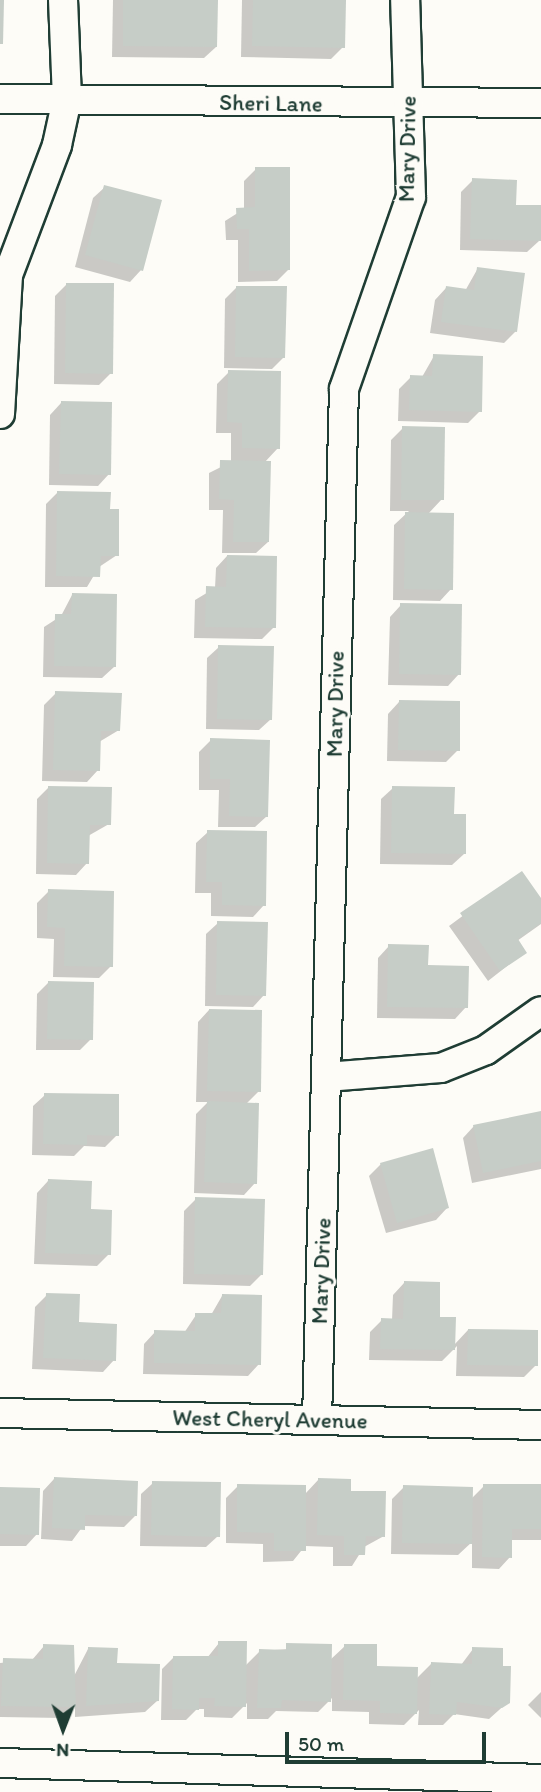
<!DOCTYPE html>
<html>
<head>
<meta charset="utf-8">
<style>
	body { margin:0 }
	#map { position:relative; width:541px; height:1792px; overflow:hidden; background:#fdfcf7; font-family:Itim,sans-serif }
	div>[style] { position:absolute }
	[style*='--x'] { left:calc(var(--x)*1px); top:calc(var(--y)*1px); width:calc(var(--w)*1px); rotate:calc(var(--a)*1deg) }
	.shadow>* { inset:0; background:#0003 }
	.building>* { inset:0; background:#c6cdc7 }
	.roads { filter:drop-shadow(2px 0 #1f3d34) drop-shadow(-2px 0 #1f3d34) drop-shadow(0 2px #1f3d34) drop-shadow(0 -2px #1f3d34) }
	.minor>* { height:28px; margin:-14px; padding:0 14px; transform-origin:14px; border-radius:14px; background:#fdfcf7 }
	span { translate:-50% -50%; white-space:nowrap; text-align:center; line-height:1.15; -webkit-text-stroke:6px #fdfcf7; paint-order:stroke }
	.street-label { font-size:23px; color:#1f3d34 }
	.north { position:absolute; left:28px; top:1694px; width:70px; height:70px; -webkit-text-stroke:5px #fdfcf7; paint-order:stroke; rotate:181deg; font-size:19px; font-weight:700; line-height:28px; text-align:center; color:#1f3d34 }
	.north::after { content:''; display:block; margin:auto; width:24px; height:32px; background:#1f3d34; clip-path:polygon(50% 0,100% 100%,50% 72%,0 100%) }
	.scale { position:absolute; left:285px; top:1732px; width:201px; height:32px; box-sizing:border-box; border:4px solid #1f3d34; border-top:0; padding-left:9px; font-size:21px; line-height:24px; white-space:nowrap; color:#1f3d34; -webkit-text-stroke:5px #fdfcf7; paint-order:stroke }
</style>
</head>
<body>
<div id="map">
	<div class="shadow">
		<i style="clip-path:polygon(113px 0,217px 0,216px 47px,204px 58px,112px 57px)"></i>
		<i style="clip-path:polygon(242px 0,344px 0,343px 47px,331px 59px,241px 57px)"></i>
		<i style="clip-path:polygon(256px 169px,288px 270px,277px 281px,238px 282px,238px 240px,226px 240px,225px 221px,244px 209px,244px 181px)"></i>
		<i style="clip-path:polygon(473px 180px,514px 207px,539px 241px,527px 252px,460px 250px,461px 192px)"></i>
		<i style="clip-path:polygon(105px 187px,141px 270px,130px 282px,75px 267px,93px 198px)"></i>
		<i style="clip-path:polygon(478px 268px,516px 331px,504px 343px,430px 333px,435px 300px,446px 288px,465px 291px)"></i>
		<i style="clip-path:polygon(67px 284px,111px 373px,99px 385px,54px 384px,55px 296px)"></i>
		<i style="clip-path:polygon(237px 287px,284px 357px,272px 369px,224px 368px,225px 299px)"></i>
		<i style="clip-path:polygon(434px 356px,480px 411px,468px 423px,398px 421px,399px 389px,411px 377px,422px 377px)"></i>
		<i style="clip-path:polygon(229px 372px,278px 448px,264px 463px,268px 542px,256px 553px,222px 553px,223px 510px,209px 510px,209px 473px,231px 462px,231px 433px,216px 433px,217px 384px)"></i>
		<i style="clip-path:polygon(61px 403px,109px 474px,98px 486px,49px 485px,50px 415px)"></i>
		<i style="clip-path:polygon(403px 428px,442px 499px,428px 514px,451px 589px,440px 601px,393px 600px,394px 525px,409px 511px,390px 511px,391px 440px)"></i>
		<i style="clip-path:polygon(58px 492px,109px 510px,117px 555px,99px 567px,87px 587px,45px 587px,46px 504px)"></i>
		<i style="clip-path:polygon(227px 556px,274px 627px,262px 639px,194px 638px,195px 600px,215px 588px,216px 568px)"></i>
		<i style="clip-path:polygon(72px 595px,114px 667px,102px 678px,43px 677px,44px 627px,61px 616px)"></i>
		<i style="clip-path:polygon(401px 605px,459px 674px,448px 686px,388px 685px,390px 617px)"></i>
		<i style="clip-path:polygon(219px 647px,271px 719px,259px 730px,206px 729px,207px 658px)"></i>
		<i style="clip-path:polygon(56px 693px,119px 730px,99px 742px,98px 770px,87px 782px,42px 781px,44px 705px)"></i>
		<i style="clip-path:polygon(399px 702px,458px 750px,446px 762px,387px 761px,388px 714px)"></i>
		<i style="clip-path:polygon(211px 740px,267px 816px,255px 827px,218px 827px,219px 790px,199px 790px,199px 752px)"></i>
		<i style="clip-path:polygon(49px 787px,109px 824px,88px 836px,87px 863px,76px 875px,36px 874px,37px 799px)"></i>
		<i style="clip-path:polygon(393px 788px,453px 816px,464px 854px,452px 865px,380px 864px,381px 799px)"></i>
		<i style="clip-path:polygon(208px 832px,264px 905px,253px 917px,211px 916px,211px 893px,195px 893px,196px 843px)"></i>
		<i style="clip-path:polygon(521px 873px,541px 901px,541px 924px,517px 941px,525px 952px,488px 981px,449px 926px)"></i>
		<i style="clip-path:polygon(49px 891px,111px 966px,99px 978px,53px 977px,54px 939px,37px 938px,37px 903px)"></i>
		<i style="clip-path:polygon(218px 923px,264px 995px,253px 1007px,205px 1006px,206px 934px)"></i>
		<i style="clip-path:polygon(389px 946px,466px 1007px,455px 1019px,377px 1018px,378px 958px)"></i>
		<i style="clip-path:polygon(48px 983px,91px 1039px,80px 1050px,36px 1050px,37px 994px)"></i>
		<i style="clip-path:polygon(209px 1010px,259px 1091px,246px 1104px,255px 1183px,244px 1195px,194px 1193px,196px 1114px,208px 1102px,196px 1102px,198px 1022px)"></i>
		<i style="clip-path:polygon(45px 1095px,117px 1135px,105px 1147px,84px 1146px,74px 1156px,32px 1155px,33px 1106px)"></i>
		<i style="clip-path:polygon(541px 1113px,541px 1169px,472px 1183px,463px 1138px,474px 1126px)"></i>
		<i style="clip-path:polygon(381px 1164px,447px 1208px,436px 1220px,386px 1233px,369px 1176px)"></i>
		<i style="clip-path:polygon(48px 1181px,89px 1211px,109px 1254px,97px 1266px,34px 1264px,37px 1193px)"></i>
		<i style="clip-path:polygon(196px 1199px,262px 1274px,250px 1286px,183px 1284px,184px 1211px)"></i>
		<i style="clip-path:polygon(404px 1283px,454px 1345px,468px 1330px,536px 1365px,524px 1377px,456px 1376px,457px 1346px,442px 1361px,369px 1360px,370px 1332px,382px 1320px,392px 1320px,393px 1295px)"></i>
		<i style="clip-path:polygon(47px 1295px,114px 1360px,103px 1372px,32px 1369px,35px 1307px)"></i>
		<i style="clip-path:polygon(222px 1296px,259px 1364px,248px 1376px,143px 1374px,144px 1344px,155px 1332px,184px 1333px,196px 1315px,211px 1315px)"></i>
		<i style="clip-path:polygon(54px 1479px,135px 1516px,124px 1527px,83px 1526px,72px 1541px,41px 1539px,43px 1491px)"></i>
		<i style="clip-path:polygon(319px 1479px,349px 1492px,384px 1536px,364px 1547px,352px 1566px,333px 1566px,333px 1547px,305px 1546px,293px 1561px,263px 1562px,263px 1544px,226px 1543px,226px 1498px,238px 1486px,305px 1494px)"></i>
		<i style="clip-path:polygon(153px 1483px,218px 1536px,206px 1547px,140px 1546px,141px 1494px)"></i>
		<i style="clip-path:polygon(484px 1486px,541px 1486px,541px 1540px,510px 1540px,510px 1557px,499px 1569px,472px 1568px,472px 1542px,458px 1555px,391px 1554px,392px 1499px,404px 1487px,471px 1499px)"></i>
		<i style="clip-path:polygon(0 1489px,37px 1534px,26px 1546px,0 1546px)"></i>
		<i style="clip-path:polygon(219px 1643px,245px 1666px,260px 1651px,330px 1646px,330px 1660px,345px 1646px,375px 1668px,416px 1679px,431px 1664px,461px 1665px,473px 1649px,501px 1668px,508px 1702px,489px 1719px,454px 1714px,443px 1725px,418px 1725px,419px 1710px,404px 1725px,369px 1724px,369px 1712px,332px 1711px,332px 1698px,318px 1712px,276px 1711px,268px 1719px,247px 1719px,247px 1703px,232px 1718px,204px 1717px,204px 1709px,197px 1709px,186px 1720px,161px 1720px,162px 1669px,174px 1657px,207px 1658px)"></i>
		<i style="clip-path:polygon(44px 1646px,73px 1678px,88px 1649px,157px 1701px,145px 1712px,75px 1717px,75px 1705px,62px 1718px,0 1717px,0 1663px,32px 1660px)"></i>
		<i style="clip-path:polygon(541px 1692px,541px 1718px,528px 1705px)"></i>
	</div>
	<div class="building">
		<i style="clip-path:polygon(0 0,4px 0,3px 44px,0 44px)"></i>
		<i style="clip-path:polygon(123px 0,218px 0,217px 47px,123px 46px)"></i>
		<i style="clip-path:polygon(253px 0,346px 0,345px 48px,252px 46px)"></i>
		<i style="clip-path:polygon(255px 167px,290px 167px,290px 270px,249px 271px,249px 229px,237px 229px,236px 208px,255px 207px)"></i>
		<i style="clip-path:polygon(472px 178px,517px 180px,516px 205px,541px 205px,541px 241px,470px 239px)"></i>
		<i style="clip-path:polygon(104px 185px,162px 200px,143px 271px,85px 255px)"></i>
		<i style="clip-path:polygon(477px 267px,525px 273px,517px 332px,441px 322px,446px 286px,474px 290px)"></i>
		<i style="clip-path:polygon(66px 283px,114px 283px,113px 374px,65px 373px)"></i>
		<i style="clip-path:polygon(236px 286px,287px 286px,285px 358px,235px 357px)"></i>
		<i style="clip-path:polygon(433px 354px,483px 356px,482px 412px,409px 410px,410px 375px,432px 376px)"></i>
		<i style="clip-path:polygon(228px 370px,281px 371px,280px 449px,242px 448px,242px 423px,227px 422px)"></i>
		<i style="clip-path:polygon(61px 401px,112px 402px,111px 475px,59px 474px)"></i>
		<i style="clip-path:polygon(402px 426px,445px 427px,444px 500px,401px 500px)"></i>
		<i style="clip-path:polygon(220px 460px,271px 461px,269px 542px,233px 542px,234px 500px,219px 499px)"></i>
		<i style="clip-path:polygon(57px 491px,111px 492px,110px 509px,119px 509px,119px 556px,101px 556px,100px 577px,56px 576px)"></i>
		<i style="clip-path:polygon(405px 512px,454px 513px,453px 590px,404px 589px)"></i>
		<i style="clip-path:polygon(227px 555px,277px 556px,276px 628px,205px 627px,206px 586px,226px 587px)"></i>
		<i style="clip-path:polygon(72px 593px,117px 594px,116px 667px,54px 666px,55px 614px,71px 614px)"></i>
		<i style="clip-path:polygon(400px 603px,462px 604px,461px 675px,399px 674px)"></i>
		<i style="clip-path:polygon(218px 645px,274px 646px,272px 720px,217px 719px)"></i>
		<i style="clip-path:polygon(55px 691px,122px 693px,120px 731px,101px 731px,100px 771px,53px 770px)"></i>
		<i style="clip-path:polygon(399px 700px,460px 701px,460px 751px,398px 750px)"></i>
		<i style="clip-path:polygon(210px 738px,270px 740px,268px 817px,229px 816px,230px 779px,210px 779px)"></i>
		<i style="clip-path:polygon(48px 786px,112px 787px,111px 825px,90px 825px,89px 864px,47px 863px)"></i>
		<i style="clip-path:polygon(392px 786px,455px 787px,454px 814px,466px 814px,466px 854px,391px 853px)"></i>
		<i style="clip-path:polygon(207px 830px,267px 831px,266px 906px,222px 905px,222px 882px,206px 882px)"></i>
		<i style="clip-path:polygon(522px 871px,541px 898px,541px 923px,518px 939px,527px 953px,500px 971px,460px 913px)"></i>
		<i style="clip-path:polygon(48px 889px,114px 891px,113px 967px,64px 966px,65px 928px,47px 927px)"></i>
		<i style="clip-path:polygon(217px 921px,268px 922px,266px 996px,216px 995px)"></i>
		<i style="clip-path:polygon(388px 944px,429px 945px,428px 965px,469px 966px,468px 1008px,387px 1007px)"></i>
		<i style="clip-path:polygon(48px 981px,94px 982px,93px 1040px,47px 1039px)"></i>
		<i style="clip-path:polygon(209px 1009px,262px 1010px,261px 1092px,207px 1091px)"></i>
		<i style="clip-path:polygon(44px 1093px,119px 1094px,119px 1136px,87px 1135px,87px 1145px,43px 1144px)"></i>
		<i style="clip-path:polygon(207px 1101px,259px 1103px,257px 1184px,204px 1182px)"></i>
		<i style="clip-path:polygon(541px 1111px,541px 1161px,483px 1173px,473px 1125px)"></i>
		<i style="clip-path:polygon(433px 1148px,449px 1208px,397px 1223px,380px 1163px)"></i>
		<i style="clip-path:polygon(48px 1179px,92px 1181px,91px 1209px,112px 1210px,111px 1255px,45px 1253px)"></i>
		<i style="clip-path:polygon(195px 1197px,265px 1199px,263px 1275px,194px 1274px)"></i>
		<i style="clip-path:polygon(404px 1281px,440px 1282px,440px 1317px,456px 1317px,455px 1350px,380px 1349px,381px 1318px,403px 1319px)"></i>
		<i style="clip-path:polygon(46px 1293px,80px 1294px,79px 1322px,117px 1324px,116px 1361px,43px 1358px)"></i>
		<i style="clip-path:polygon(222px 1294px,262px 1295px,261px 1365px,154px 1363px,154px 1330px,195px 1331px,195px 1313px,221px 1313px)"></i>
		<i style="clip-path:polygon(468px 1329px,538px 1330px,538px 1366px,467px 1365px)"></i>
		<i style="clip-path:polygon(54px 1477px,138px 1481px,137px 1516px,85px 1515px,85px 1530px,52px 1528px)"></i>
		<i style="clip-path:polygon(318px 1478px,351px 1479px,351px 1491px,386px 1491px,385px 1537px,366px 1536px,365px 1555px,344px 1555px,344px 1536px,317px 1535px)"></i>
		<i style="clip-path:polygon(152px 1481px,221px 1482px,220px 1537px,151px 1535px)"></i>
		<i style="clip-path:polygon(237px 1484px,306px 1485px,306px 1551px,274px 1551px,274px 1533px,237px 1532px)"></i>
		<i style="clip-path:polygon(483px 1484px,541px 1484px,541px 1529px,512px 1529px,512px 1558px,482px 1557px)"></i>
		<i style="clip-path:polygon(403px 1485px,473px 1487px,472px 1544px,402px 1543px)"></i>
		<i style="clip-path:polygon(0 1487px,40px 1488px,39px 1535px,0 1534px)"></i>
		<i style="clip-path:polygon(218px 1641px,247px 1641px,246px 1707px,214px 1706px,215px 1698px,199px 1698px,199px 1710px,172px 1709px,173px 1656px,218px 1656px)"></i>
		<i style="clip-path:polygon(286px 1643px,332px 1644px,331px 1702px,282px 1700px,281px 1708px,257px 1708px,259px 1649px,286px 1650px)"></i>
		<i style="clip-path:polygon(43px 1644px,74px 1645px,76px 1707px,1px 1706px,3px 1658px,43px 1659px)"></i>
		<i style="clip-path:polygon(344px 1644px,377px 1644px,377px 1666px,418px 1667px,417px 1714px,380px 1713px,380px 1701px,343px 1700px)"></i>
		<i style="clip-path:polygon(88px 1647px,118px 1648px,117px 1663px,160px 1664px,159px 1701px,86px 1706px)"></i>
		<i style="clip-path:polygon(472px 1647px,503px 1648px,503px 1666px,511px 1666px,510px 1703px,502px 1708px,457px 1702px,456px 1715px,429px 1714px,431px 1662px,472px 1664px)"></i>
	</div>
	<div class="roads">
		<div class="minor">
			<i style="--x:0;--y:99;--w:541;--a:0.42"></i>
			<i style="--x:0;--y:414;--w:139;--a:-86.7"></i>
			<i style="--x:8;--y:275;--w:139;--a:-69.3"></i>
			<i style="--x:57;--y:145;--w:47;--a:-77.7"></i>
			<i style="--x:67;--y:99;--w:99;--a:-92.3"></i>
			<i style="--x:326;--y:1077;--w:115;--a:-4.5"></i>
			<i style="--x:441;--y:1068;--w:48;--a:-21.8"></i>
			<i style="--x:486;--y:1050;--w:67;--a:-35.3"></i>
			<i style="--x:0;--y:1413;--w:541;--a:1.27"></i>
			<i style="--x:317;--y:1420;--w:1031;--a:-88.5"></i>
			<i style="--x:344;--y:389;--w:203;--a:-70.8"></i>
			<i style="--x:411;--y:197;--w:197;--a:-91.7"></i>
			<i style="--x:0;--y:1763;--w:541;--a:1.69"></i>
		</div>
	</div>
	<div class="street-label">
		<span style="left:271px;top:103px;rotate:1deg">Sheri Lane</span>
		<span style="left:407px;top:149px;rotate:-89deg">Mary Drive</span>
		<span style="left:335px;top:704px;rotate:-89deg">Mary Drive</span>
		<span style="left:321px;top:1271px;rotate:-88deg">Mary Drive</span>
		<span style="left:270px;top:1419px;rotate:1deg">West Cheryl Avenue</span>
	</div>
	<div class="north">N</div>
	<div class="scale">50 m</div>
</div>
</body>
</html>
